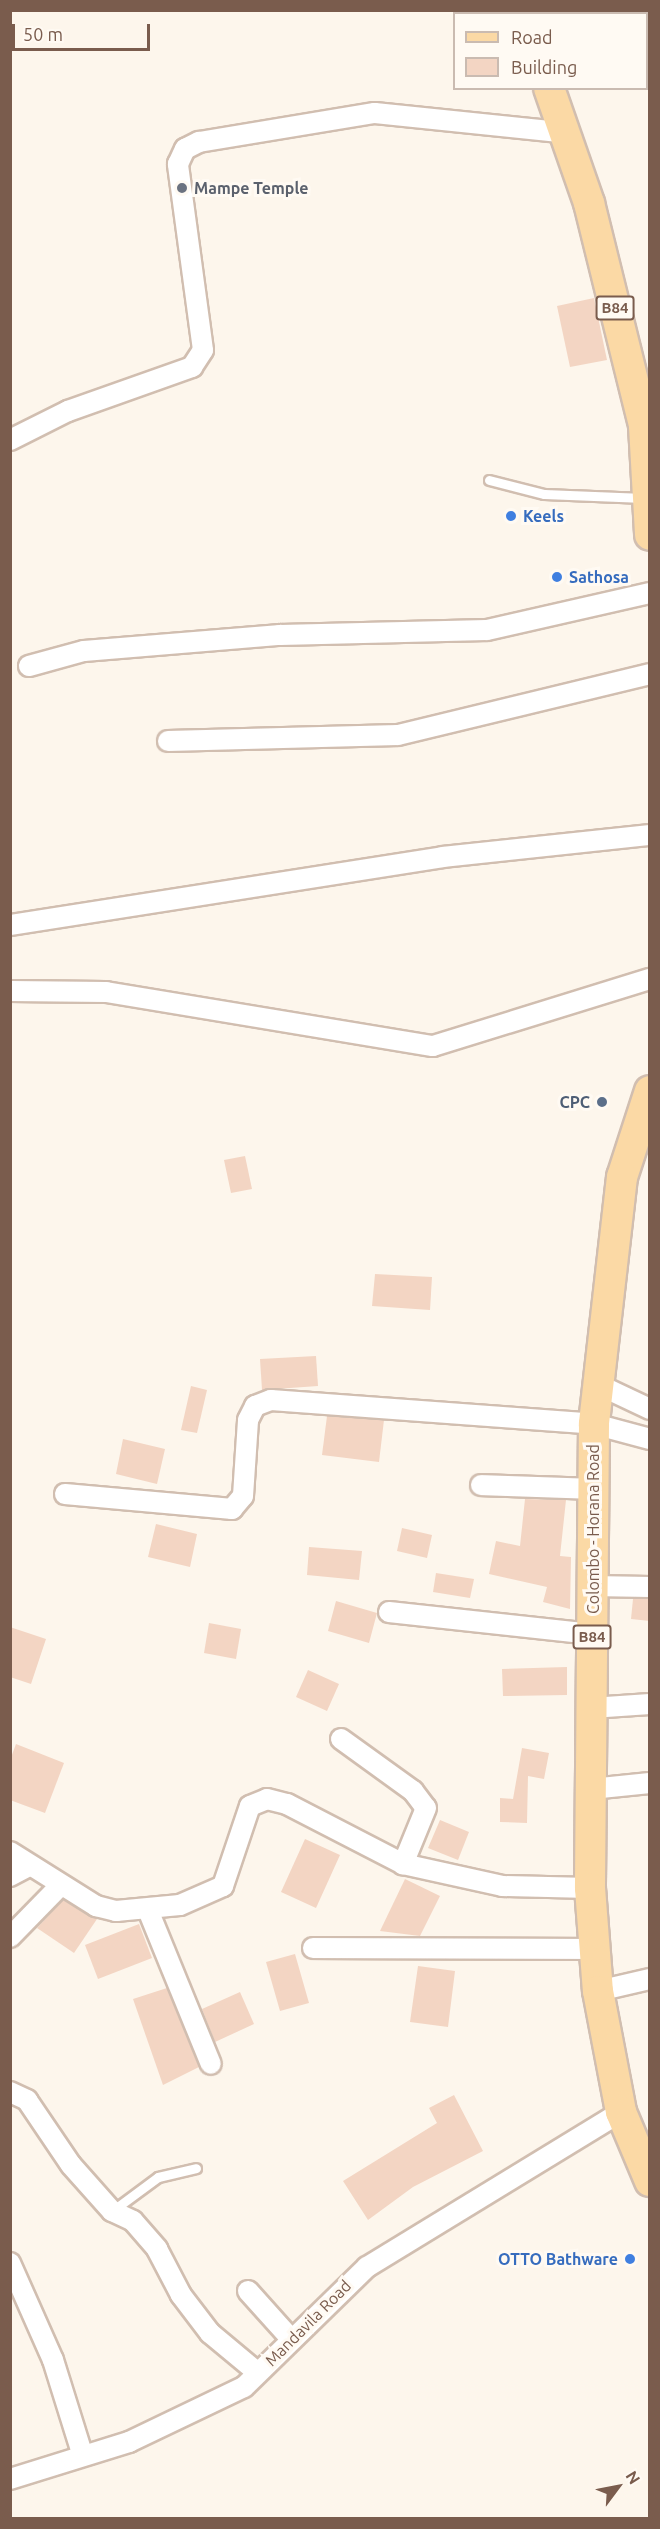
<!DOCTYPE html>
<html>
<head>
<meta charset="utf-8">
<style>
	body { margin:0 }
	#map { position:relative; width:660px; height:2529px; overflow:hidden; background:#fdf6ec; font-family:Ubuntu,sans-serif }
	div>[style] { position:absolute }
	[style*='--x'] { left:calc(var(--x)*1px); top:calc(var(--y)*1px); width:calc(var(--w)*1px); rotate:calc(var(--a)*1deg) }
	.building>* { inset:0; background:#f3d5c3 }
	.roads { filter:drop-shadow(2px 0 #d1beb0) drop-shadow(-2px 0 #d1beb0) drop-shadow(0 2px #d1beb0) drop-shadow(0 -2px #d1beb0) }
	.service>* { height:9px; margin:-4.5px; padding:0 4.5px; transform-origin:4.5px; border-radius:4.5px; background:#fff }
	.minor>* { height:20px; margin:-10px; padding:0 10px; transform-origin:10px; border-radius:10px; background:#fff }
	.primary>* { height:30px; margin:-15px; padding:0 15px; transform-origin:15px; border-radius:15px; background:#fbd9a5 }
	.dots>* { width:16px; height:16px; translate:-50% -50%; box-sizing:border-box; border:3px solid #fffaf3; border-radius:50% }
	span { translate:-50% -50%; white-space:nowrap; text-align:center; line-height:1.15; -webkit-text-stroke:6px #fffaf3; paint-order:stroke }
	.shield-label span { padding:2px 4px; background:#fffaf3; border:2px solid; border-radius:4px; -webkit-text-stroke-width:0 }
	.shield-label { font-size:15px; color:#7a5c4d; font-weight:700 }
	.worship-label { font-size:16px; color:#5b616d; font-weight:700 }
	.left { translate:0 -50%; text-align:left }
	.shop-label { font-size:16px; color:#366cbe; font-weight:700 }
	.right { translate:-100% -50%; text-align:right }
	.service-label { font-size:16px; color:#4e5e75; font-weight:700 }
	.street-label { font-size:16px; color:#7a5c4d }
	.frame { position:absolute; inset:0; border:12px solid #7a5c4d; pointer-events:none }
	.legend { position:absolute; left:453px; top:12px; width:195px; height:78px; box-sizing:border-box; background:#fffaf3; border:2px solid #cabbb1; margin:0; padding:8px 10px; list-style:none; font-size:18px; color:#7a5c4d }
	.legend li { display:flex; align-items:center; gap:12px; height:30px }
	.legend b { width:30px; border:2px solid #cabbb1 }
	.north { position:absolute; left:588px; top:2457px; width:60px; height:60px; -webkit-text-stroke:4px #fffaf3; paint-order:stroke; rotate:58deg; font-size:16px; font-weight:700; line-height:24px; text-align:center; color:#7a5c4d }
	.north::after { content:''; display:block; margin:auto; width:21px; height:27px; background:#7a5c4d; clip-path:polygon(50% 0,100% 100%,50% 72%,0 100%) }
	.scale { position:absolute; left:12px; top:24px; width:138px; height:27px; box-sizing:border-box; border:3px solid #7a5c4d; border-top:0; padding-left:8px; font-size:18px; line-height:21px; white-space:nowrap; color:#7a5c4d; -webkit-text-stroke:4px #fffaf3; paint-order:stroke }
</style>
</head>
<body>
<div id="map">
	<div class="building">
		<i style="clip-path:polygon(594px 298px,607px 360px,570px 367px,557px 306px)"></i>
		<i style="clip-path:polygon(245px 1156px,252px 1189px,231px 1193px,224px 1160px)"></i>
		<i style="clip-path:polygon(375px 1274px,432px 1277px,430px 1310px,372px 1306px)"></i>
		<i style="clip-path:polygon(316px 1356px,318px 1386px,262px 1390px,260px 1359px)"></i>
		<i style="clip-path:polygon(191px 1386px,207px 1390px,197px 1433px,181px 1430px)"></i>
		<i style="clip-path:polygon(327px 1416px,384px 1420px,379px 1462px,322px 1455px)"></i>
		<i style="clip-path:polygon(123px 1439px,165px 1449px,157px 1484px,116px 1474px)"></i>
		<i style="clip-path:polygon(525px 1499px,566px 1500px,560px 1556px,571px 1557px,570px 1609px,543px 1602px,547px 1587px,489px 1574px,496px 1541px,520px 1546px)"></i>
		<i style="clip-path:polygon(156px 1524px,197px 1534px,190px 1567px,148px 1557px)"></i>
		<i style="clip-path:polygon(402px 1528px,432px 1535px,427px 1558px,397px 1551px)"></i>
		<i style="clip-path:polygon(309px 1547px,362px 1551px,359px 1580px,307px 1575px)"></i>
		<i style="clip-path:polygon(436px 1573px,474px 1579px,470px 1598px,433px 1592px)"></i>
		<i style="clip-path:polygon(633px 1599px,650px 1599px,650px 1621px,631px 1619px)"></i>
		<i style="clip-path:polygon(336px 1601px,377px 1613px,369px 1643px,328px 1631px)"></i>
		<i style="clip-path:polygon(209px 1623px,241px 1629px,236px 1659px,204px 1653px)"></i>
		<i style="clip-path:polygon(10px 1627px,46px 1639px,31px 1684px,10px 1677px)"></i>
		<i style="clip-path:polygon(567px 1667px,567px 1695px,503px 1696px,502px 1669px)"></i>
		<i style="clip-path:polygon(308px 1670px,339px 1684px,327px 1711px,296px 1697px)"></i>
		<i style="clip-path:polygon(16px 1744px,64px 1763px,45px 1813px,10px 1800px,10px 1760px)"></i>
		<i style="clip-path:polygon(522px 1748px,549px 1753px,544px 1779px,528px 1776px,527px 1823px,500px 1822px,500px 1798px,513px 1799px)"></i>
		<i style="clip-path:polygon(440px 1820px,469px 1832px,458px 1860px,428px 1848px)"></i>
		<i style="clip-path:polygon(305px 1839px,340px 1855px,316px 1908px,281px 1892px)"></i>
		<i style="clip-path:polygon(405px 1879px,440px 1896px,420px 1936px,380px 1931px)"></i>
		<i style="clip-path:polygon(63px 1900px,97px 1919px,74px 1953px,37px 1928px)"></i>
		<i style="clip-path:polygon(139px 1924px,152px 1958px,98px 1979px,85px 1945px)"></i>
		<i style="clip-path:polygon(295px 1954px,309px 2003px,280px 2011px,266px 1962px)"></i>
		<i style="clip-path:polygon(418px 1966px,455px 1971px,448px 2027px,410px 2022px)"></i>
		<i style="clip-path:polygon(167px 1988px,199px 2067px,163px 2085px,133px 1999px)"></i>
		<i style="clip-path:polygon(240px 1992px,254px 2024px,215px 2042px,202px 2009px)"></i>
		<i style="clip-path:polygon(454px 2095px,483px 2151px,413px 2187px,368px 2220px,343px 2181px,437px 2123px,429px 2108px)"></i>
	</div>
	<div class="roads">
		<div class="service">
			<i style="--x:489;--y:480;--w:57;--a:14.3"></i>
			<i style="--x:544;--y:494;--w:100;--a:2.3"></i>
			<i style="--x:112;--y:2211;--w:57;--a:-36.5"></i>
			<i style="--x:158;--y:2177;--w:39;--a:-13"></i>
		</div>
		<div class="minor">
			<i style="--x:10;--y:440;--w:65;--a:-26.6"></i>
			<i style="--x:68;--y:411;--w:132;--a:-19.5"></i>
			<i style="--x:192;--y:367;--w:20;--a:-57"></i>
			<i style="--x:203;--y:350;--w:188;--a:-97.7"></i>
			<i style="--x:178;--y:164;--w:17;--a:-65"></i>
			<i style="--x:185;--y:149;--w:16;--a:-27"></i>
			<i style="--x:199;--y:142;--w:178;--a:-9.4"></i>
			<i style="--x:375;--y:113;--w:195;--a:5.9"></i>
			<i style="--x:29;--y:666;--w:57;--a:-15.3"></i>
			<i style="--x:84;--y:651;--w:197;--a:-4.7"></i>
			<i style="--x:280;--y:635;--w:207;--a:-1.4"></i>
			<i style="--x:487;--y:630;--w:167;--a:-12.8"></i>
			<i style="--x:168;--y:741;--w:230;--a:-1.5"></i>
			<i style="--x:398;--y:735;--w:259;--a:-13.6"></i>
			<i style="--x:10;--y:925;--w:438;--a:-8.9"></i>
			<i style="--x:443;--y:857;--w:208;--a:-6.1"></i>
			<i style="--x:10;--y:991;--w:96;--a:0.6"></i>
			<i style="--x:106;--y:992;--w:331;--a:9.4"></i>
			<i style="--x:433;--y:1046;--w:227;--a:-17.2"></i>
			<i style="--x:597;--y:1384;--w:59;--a:25.3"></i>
			<i style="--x:481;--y:1485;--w:112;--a:2"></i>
			<i style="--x:65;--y:1494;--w:168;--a:5.1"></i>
			<i style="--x:232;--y:1509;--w:17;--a:-50"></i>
			<i style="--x:243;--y:1496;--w:76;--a:-86.2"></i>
			<i style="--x:248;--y:1420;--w:16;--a:-63"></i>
			<i style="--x:255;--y:1406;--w:17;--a:-21"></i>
			<i style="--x:271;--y:1400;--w:324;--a:4.2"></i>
			<i style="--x:594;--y:1424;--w:58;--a:15"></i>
			<i style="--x:592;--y:1586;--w:58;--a:1"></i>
			<i style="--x:389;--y:1612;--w:204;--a:6.2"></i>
			<i style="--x:591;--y:1708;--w:59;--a:-3.9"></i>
			<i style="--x:341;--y:1739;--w:89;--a:35.8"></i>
			<i style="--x:413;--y:1791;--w:21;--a:53"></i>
			<i style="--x:426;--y:1808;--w:61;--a:112.3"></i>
			<i style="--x:591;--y:1789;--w:59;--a:-5.8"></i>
			<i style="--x:10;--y:1852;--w:102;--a:32.1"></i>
			<i style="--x:96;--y:1906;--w:21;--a:14"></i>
			<i style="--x:116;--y:1911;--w:64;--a:-5.4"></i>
			<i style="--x:180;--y:1905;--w:47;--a:-23.8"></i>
			<i style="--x:223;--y:1886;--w:84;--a:-71.4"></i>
			<i style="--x:250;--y:1806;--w:18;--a:-22"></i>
			<i style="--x:267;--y:1799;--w:21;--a:14"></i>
			<i style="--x:287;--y:1804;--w:131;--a:27.3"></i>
			<i style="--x:403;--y:1864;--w:101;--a:12.5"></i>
			<i style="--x:502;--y:1886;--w:88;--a:1.3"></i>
			<i style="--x:10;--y:1876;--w:21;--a:-28"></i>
			<i style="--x:148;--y:1910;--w:166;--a:67.8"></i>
			<i style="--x:10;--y:1937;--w:70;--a:-45.6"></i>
			<i style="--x:313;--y:1948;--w:281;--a:0.2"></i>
			<i style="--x:598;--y:1991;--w:53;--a:-13"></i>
			<i style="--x:10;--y:2092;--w:19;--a:25"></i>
			<i style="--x:27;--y:2100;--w:78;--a:55.9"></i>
			<i style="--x:71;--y:2165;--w:62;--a:48.3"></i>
			<i style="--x:112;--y:2211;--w:23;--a:25"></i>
			<i style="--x:133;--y:2221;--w:37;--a:49"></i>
			<i style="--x:157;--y:2249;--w:52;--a:62.4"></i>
			<i style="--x:181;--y:2295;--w:48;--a:52.7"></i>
			<i style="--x:210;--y:2333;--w:62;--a:39.8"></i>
			<i style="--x:10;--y:2263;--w:106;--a:66.1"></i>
			<i style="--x:53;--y:2360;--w:97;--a:72.7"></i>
			<i style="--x:248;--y:2291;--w:64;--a:48.1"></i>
			<i style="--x:10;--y:2479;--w:125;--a:-17.3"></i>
			<i style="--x:129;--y:2442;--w:127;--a:-25.6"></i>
			<i style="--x:244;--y:2387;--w:172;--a:-44.3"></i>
			<i style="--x:367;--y:2267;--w:298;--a:-31.4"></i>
		</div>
		<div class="primary">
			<i style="--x:515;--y:10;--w:4;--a:76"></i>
			<i style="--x:549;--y:88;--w:122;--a:70.8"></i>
			<i style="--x:589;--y:203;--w:230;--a:76.1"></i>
			<i style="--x:644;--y:426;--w:109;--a:86.8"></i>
			<i style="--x:650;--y:1091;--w:90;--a:108"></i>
			<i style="--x:622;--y:1177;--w:249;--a:96.5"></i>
			<i style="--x:594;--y:1424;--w:464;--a:90.5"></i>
			<i style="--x:590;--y:1888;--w:103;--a:85.6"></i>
			<i style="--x:598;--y:1991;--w:123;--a:79.2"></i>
			<i style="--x:621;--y:2112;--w:75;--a:67.2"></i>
		</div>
	</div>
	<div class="dots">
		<i style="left:182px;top:188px;background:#6b7280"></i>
		<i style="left:511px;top:516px;background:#3f7fe0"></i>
		<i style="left:557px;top:577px;background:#3f7fe0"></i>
		<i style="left:602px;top:1102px;background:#5c6f8a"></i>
		<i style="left:630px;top:2259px;background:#3f7fe0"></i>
	</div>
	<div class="shield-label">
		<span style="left:615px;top:308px">B84</span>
		<span style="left:592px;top:1637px">B84</span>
	</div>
	<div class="worship-label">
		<span class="left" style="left:194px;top:188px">Mampe Temple</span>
	</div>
	<div class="shop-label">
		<span class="left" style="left:523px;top:516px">Keels</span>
		<span class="left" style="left:569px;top:577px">Sathosa</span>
		<span class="right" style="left:618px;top:2259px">OTTO Bathware</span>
	</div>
	<div class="service-label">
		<span class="right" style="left:590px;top:1102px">CPC</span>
	</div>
	<div class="street-label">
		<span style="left:593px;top:1529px;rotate:-90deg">Colombo - Horana Road</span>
		<span style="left:308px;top:2323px;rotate:-45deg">Mandavila Road</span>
	</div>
	<div class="frame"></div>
	<ul class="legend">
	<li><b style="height:8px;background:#fbd9a5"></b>Road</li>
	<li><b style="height:16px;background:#f3d5c3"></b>Building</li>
	</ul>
	<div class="north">N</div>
	<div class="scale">50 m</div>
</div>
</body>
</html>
